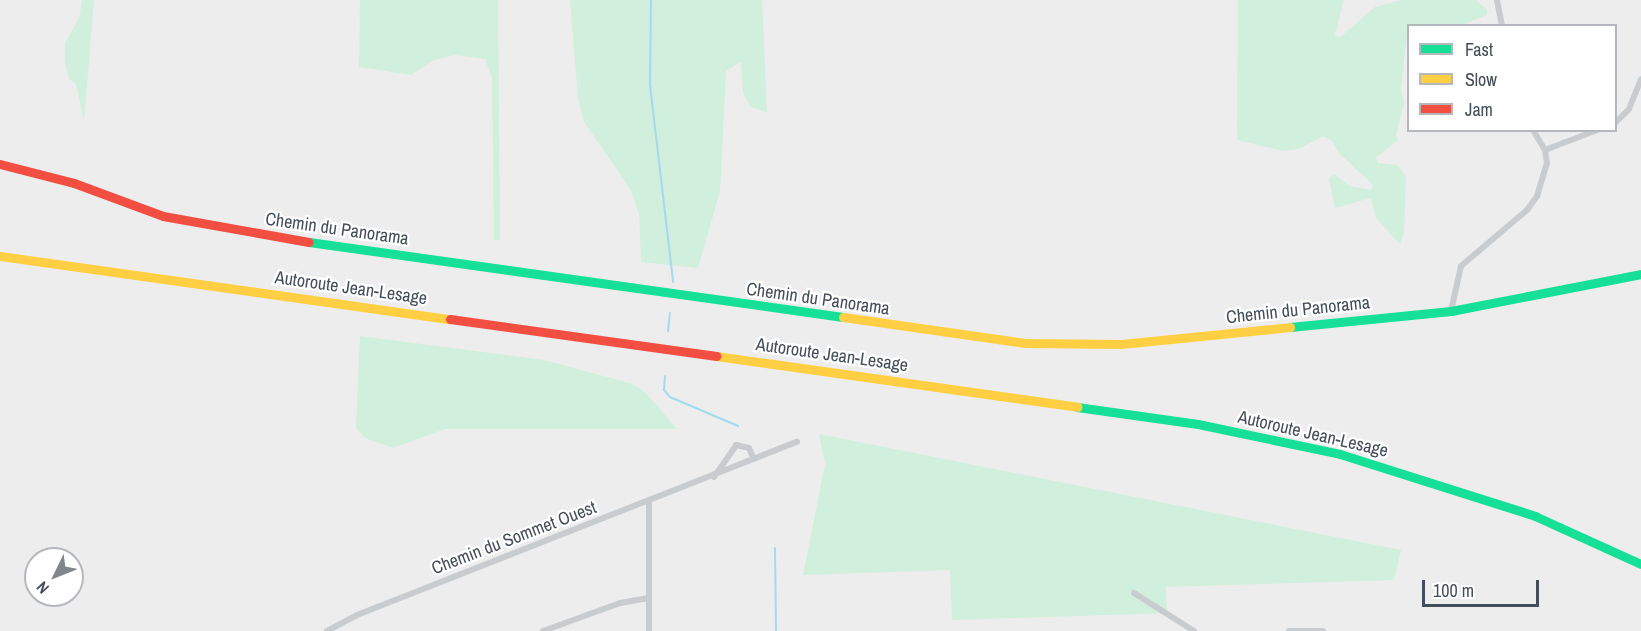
<!DOCTYPE html>
<html>
<head>
<meta charset="utf-8">
<style>
	body { margin:0 }
	#map { position:relative; width:1641px; height:631px; overflow:hidden; background:#eeeded; font-family:"Archivo Narrow",sans-serif }
	div>[style] { position:absolute }
	[style*='--x'] { left:calc(var(--x)*1px); top:calc(var(--y)*1px); width:calc(var(--w)*1px); rotate:calc(var(--a)*1deg) }
	.green>* { inset:0; background:#d0efdd }
	.stream>* { height:2px; margin:-1px; padding:0 1px; transform-origin:1px; border-radius:1px; background:#a2dbee }
	.street>* { height:6px; margin:-3px; padding:0 3px; transform-origin:3px; border-radius:3px; background:#c9ccce }
	.fast>* { height:9px; margin:-4.5px; padding:0 4.5px; transform-origin:4.5px; border-radius:4.5px; background:#16e098 }
	.slow>* { height:9px; margin:-4.5px; padding:0 4.5px; transform-origin:4.5px; border-radius:4.5px; background:#ffcf43 }
	.jam>* { height:9px; margin:-4.5px; padding:0 4.5px; transform-origin:4.5px; border-radius:4.5px; background:#f24e42 }
	span { translate:-50% -50%; white-space:nowrap; text-align:center; line-height:1.15; -webkit-text-stroke:4.5px #fff; paint-order:stroke }
	.street-label { font-size:18px; color:#444e5a }
	.legend { position:absolute; left:1407px; top:24px; width:210px; height:108px; box-sizing:border-box; background:#fff; border:2px solid #b4b8bd; margin:0; padding:8px 10px; list-style:none; font-size:18px; color:#444e5a }
	.legend li { display:flex; align-items:center; gap:12px; height:30px }
	.legend b { width:30px; border:2px solid #b4b8bd }
	.north { position:absolute; left:24px; top:547px; width:60px; height:60px; box-sizing:border-box; background:#fff; border:2px solid #b4b8bd; border-radius:50%; rotate:227deg; font-size:16px; font-weight:700; line-height:24px; text-align:center; color:#444e5a }
	.north::after { content:''; display:block; margin:auto; width:21px; height:27px; background:#80868d; clip-path:polygon(50% 0,100% 100%,50% 72%,0 100%) }
	.scale { position:absolute; left:1422px; top:580px; width:117px; height:27px; box-sizing:border-box; border:3px solid #444e5a; border-top:0; padding-left:8px; font-size:18px; line-height:21px; white-space:nowrap; color:#444e5a; -webkit-text-stroke:4px #fff; paint-order:stroke }
</style>
</head>
<body>
<div id="map">
	<div class="green">
		<i style="clip-path:polygon(82px 0,94px 0,84px 121px,76px 84px,69px 79px,65px 63px,65px 43px,79px 18px)"></i>
		<i style="clip-path:polygon(360px 0,498px 0,500px 240px,494px 240px,492px 78px,485px 59px,455px 55px,434px 60px,411px 75px,359px 67px)"></i>
		<i style="clip-path:polygon(570px 0,762px 0,767px 113px,750px 106px,743px 92px,741px 62px,726px 71px,720px 191px,698px 268px,641px 262px,639px 214px,631px 190px,584px 122px,578px 98px)"></i>
		<i style="clip-path:polygon(1238px 0,1344px 0,1335px 35px,1339px 38px,1375px 7px,1401px 0,1476px 0,1487px 10px,1487px 15px,1462px 25px,1408px 26px,1401px 88px,1404px 104px,1396px 136px,1398px 140px,1375px 158px,1378px 163px,1397px 165px,1406px 176px,1404px 232px,1400px 244px,1376px 218px,1371px 198px,1335px 208px,1329px 179px,1334px 174px,1350px 186px,1371px 190px,1373px 185px,1339px 153px,1332px 141px,1323px 136px,1298px 149px,1282px 151px,1237px 140px)"></i>
		<i style="clip-path:polygon(360px 336px,544px 360px,633px 384px,646px 393px,677px 429px,445px 429px,393px 448px,365px 438px,356px 428px)"></i>
		<i style="clip-path:polygon(819px 434px,1401px 550px,1394px 580px,1166px 587px,1167px 613px,952px 620px,950px 570px,803px 575px,825px 464px)"></i>
	</div>
	<div class="stream">
		<i style="--x:651;--y:0;--w:85;--a:90.7"></i>
		<i style="--x:650;--y:85;--w:198;--a:83.3"></i>
		<i style="--x:668;--y:331;--w:18;--a:-84"></i>
		<i style="--x:665;--y:376;--w:14;--a:94"></i>
		<i style="--x:664;--y:390;--w:9;--a:49"></i>
		<i style="--x:670;--y:397;--w:74;--a:23.1"></i>
		<i style="--x:775;--y:548;--w:83;--a:89.3"></i>
	</div>
	<div class="street">
		<i style="--x:1497;--y:0;--w:26;--a:79"></i>
		<i style="--x:1616;--y:122;--w:18;--a:-45"></i>
		<i style="--x:1629;--y:109;--w:32;--a:-68"></i>
		<i style="--x:1545;--y:150;--w:56;--a:-21"></i>
		<i style="--x:1451;--y:311;--w:46;--a:-77.5"></i>
		<i style="--x:1461;--y:266;--w:87;--a:-40.3"></i>
		<i style="--x:1527;--y:210;--w:17;--a:-54"></i>
		<i style="--x:1537;--y:196;--w:34;--a:-73"></i>
		<i style="--x:1547;--y:163;--w:13;--a:-99"></i>
		<i style="--x:1545;--y:150;--w:23;--a:-121"></i>
		<i style="--x:714;--y:477;--w:39;--a:-55"></i>
		<i style="--x:736;--y:445;--w:13;--a:13"></i>
		<i style="--x:749;--y:448;--w:12;--a:66"></i>
		<i style="--x:649;--y:501;--w:130;--a:90"></i>
		<i style="--x:1134;--y:593;--w:71;--a:32.3"></i>
		<i style="--x:327;--y:631;--w:34;--a:-28"></i>
		<i style="--x:357;--y:615;--w:473;--a:-21.5"></i>
		<i style="--x:543;--y:631;--w:82;--a:-20"></i>
		<i style="--x:620;--y:603;--w:29;--a:-10"></i>
		<i style="--x:1289;--y:631;--w:34;--a:0"></i>
	</div>
	<div class="fast">
		<i style="--x:309;--y:242;--w:539;--a:7.99"></i>
		<i style="--x:1290;--y:327;--w:162;--a:-5.7"></i>
		<i style="--x:1451;--y:311;--w:194;--a:-11"></i>
		<i style="--x:1077;--y:407;--w:122;--a:8"></i>
		<i style="--x:1198;--y:424;--w:145;--a:11.9"></i>
		<i style="--x:1340;--y:454;--w:205;--a:17.6"></i>
		<i style="--x:1535;--y:516;--w:116;--a:24.4"></i>
	</div>
	<div class="slow">
		<i style="--x:0;--y:256;--w:454;--a:8"></i>
		<i style="--x:843;--y:317;--w:184;--a:8.1"></i>
		<i style="--x:1025;--y:343;--w:96;--a:0.6"></i>
		<i style="--x:1121;--y:344;--w:170;--a:-5.7"></i>
		<i style="--x:716;--y:356;--w:365;--a:8"></i>
	</div>
	<div class="jam">
		<i style="--x:0;--y:164;--w:76;--a:14.4"></i>
		<i style="--x:74;--y:183;--w:95;--a:20.3"></i>
		<i style="--x:163;--y:216;--w:148;--a:10.1"></i>
		<i style="--x:450;--y:319;--w:269;--a:7.9"></i>
	</div>
	<div class="street-label">
		<span style="left:337px;top:229px;rotate:8deg">Chemin du Panorama</span>
		<span style="left:351px;top:288px;rotate:8deg">Autoroute Jean-Lesage</span>
		<span style="left:818px;top:299px;rotate:8deg">Chemin du Panorama</span>
		<span style="left:1298px;top:310px;rotate:-6deg">Chemin du Panorama</span>
		<span style="left:832px;top:355px;rotate:8deg">Autoroute Jean-Lesage</span>
		<span style="left:1313px;top:434px;rotate:13deg">Autoroute Jean-Lesage</span>
		<span style="left:514px;top:538px;rotate:-21deg">Chemin du Sommet Ouest</span>
	</div>
	<ul class="legend">
	<li><b style="height:8px;background:#16e098"></b>Fast</li>
	<li><b style="height:8px;background:#ffcf43"></b>Slow</li>
	<li><b style="height:8px;background:#f24e42"></b>Jam</li>
	</ul>
	<div class="north">N</div>
	<div class="scale">100 m</div>
</div>
</body>
</html>
